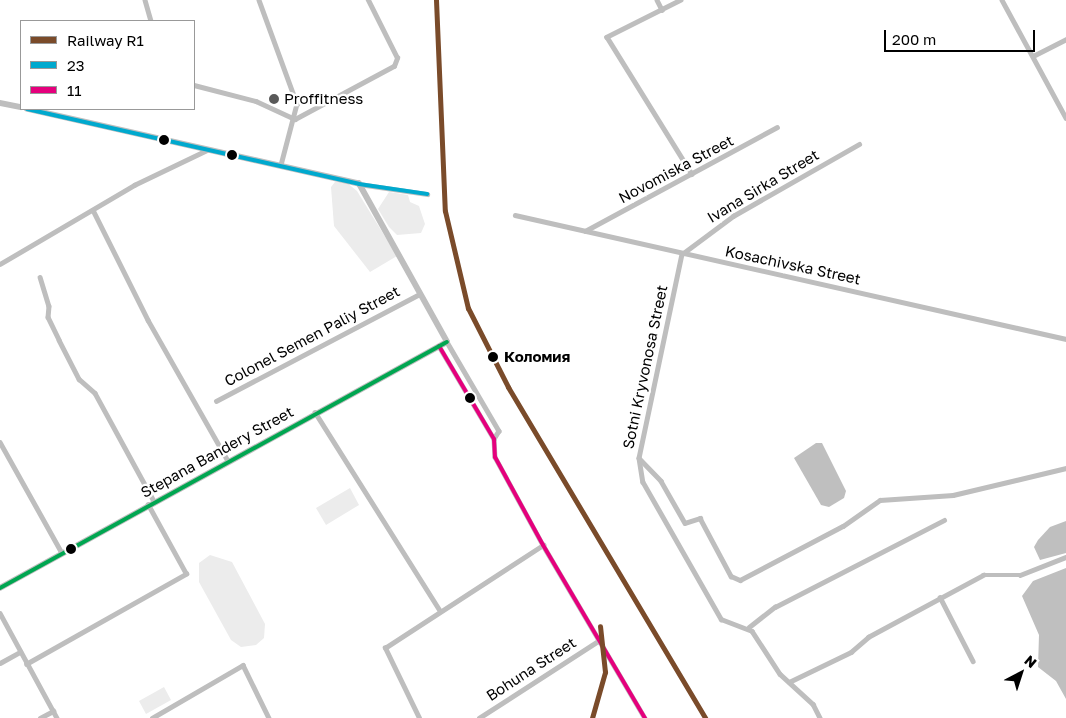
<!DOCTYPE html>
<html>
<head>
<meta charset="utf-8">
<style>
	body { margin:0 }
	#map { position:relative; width:1066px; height:718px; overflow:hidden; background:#fff; font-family:"Golos Text",sans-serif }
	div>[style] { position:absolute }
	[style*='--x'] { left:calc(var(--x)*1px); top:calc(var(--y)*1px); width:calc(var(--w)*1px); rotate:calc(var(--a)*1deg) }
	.green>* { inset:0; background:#ececec }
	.water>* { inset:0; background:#bfbfbf }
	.minor>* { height:4.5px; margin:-2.25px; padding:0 2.25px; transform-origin:2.25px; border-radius:2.25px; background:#bebebe }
	.tertiary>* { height:5.5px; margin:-2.75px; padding:0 2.75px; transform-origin:2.75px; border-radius:2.75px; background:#bebebe }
	.bus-1>* { height:4px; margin:-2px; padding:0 2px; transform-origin:2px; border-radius:2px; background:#00a9ce }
	.bus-2>* { height:4px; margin:-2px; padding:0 2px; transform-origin:2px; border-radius:2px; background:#e5007d }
	.bus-3>* { height:4px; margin:-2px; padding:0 2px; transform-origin:2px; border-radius:2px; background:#00a651 }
	.rail-1>* { height:5px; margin:-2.5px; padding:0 2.5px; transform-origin:2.5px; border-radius:2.5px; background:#7a4b2a }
	.dots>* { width:14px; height:14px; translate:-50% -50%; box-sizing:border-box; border:2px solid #fff; border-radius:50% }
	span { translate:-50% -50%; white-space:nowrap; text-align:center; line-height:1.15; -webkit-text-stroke:4.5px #fff; paint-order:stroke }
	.poi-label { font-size:15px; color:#000 }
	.left { translate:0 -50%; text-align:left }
	.street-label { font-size:15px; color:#000 }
	.stop-label { font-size:15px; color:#000; font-weight:700 }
	.legend { position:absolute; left:20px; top:20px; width:175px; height:90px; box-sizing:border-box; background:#fff; border:1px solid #999; margin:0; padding:6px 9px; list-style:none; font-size:15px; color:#000 }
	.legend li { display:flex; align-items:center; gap:10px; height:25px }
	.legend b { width:25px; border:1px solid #999 }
	.north { position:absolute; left:996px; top:648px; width:50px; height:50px; -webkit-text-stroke:4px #fff; paint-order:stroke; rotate:40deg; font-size:14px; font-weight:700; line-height:20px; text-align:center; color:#000 }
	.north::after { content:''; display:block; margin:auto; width:18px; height:22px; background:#000; clip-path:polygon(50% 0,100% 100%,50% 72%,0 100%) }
	.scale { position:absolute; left:884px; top:30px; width:151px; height:22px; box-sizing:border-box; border:2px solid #000; border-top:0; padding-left:6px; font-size:15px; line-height:18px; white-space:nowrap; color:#000; -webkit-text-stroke:4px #fff; paint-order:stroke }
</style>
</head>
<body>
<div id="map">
	<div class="green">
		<i style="clip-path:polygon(335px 182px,346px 182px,357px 191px,397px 256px,370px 272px,334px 226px,331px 187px)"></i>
		<i style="clip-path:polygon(389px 192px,408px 195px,410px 202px,419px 206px,425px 224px,421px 233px,397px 235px,389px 227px,378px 209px)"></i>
		<i style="clip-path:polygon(350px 488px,359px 505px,326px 525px,316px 508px)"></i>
		<i style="clip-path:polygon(210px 555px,232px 562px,265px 624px,264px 638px,256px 645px,241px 647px,231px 640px,199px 582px,199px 563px)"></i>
		<i style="clip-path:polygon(164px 687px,171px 700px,146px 714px,139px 701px)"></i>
	</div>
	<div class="water">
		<i style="clip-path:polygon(816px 443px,822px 443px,846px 491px,844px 498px,829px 507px,821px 505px,794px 458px)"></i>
		<i style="clip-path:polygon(1066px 521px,1066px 553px,1040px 560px,1034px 547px,1038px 540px,1050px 527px)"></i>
		<i style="clip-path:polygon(1066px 568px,1066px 699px,1056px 681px,1038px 667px,1039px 635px,1022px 596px,1033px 581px)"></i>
	</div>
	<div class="minor">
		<i style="--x:145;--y:0;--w:22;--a:74"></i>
		<i style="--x:259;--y:0;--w:111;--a:69.9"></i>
		<i style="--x:297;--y:104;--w:63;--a:104.7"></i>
		<i style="--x:657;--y:0;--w:11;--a:63"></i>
		<i style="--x:681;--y:0;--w:83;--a:153.4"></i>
		<i style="--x:607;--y:37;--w:161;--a:58.2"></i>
		<i style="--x:1002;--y:0;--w:134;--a:61.5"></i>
		<i style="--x:1033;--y:56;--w:37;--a:-27"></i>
		<i style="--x:194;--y:85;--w:64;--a:14.5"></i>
		<i style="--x:256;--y:101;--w:43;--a:24.8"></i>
		<i style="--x:295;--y:119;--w:112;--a:-28.2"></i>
		<i style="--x:394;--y:66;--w:9;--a:-69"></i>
		<i style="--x:397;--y:58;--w:65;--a:-116.6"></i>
		<i style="--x:359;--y:184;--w:69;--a:8.4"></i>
		<i style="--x:93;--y:210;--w:123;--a:63.4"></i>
		<i style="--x:148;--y:320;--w:160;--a:60.4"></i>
		<i style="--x:515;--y:215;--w:565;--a:12.68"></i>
		<i style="--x:585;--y:231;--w:218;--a:-28.4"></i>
		<i style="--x:682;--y:254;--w:208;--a:101.9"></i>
		<i style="--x:639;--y:458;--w:24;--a:81"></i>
		<i style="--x:643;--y:482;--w:158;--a:60.3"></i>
		<i style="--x:721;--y:619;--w:33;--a:21"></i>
		<i style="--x:752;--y:631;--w:51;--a:56.9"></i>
		<i style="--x:780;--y:674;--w:45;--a:42.3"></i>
		<i style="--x:813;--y:704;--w:16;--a:63"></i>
		<i style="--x:682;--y:254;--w:64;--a:-36.7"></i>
		<i style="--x:733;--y:216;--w:145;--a:-29.7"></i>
		<i style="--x:0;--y:264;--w:156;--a:-30.5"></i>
		<i style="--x:134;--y:185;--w:81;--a:-25.6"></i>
		<i style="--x:40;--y:277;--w:30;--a:73"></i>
		<i style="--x:49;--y:306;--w:11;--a:95"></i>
		<i style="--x:48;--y:317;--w:25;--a:64"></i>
		<i style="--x:59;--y:340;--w:44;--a:62.9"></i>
		<i style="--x:79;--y:379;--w:21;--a:41"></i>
		<i style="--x:95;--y:393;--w:123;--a:61.4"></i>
		<i style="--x:447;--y:342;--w:103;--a:59.7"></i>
		<i style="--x:499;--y:431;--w:9;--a:122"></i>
		<i style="--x:439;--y:346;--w:108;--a:59.4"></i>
		<i style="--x:494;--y:439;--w:18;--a:87"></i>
		<i style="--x:495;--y:457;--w:100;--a:61.4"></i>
		<i style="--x:543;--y:545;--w:201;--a:59.5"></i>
		<i style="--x:216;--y:401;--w:230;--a:-27.7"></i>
		<i style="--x:315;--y:412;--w:233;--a:57.8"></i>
		<i style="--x:0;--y:442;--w:127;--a:60.8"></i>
		<i style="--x:639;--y:458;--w:32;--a:46"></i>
		<i style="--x:661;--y:481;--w:48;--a:60.3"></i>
		<i style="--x:685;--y:523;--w:16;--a:-18"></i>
		<i style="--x:700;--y:518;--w:66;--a:61.9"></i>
		<i style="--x:731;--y:576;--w:10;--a:24"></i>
		<i style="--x:740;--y:580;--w:116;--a:-27.7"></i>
		<i style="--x:843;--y:526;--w:45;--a:-35.1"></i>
		<i style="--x:880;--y:500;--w:73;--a:-3.9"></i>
		<i style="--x:953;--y:495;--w:116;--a:-13.4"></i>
		<i style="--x:940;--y:597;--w:72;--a:62.7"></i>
		<i style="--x:0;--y:613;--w:119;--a:61.5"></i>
		<i style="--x:749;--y:627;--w:33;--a:-38"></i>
		<i style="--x:775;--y:607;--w:190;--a:-27.2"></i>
		<i style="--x:0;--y:663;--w:23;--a:-29"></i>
		<i style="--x:26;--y:664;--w:184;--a:-29.4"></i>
		<i style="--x:186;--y:574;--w:79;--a:-118.8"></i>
		<i style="--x:789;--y:682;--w:69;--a:-25.8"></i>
		<i style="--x:851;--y:652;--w:23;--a:-41"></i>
		<i style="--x:868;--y:637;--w:131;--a:-28.3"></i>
		<i style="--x:983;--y:575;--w:37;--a:0"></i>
		<i style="--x:1020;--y:575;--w:49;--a:-21.4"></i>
		<i style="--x:40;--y:718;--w:15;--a:-28"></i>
		<i style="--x:152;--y:718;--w:105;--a:-30.2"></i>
		<i style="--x:243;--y:665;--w:59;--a:63.9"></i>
		<i style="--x:419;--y:718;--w:78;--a:-115.9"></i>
		<i style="--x:385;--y:648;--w:189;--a:-33.1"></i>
		<i style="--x:479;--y:718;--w:142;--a:-32.9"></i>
	</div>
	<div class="tertiary">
		<i style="--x:0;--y:103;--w:21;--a:11"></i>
		<i style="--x:0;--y:588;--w:510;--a:-28.83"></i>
		<i style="--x:447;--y:342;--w:181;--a:-119.1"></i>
		<i style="--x:359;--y:184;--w:340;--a:-167.3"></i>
	</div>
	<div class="bus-1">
		<i style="--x:27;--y:109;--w:340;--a:12.7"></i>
		<i style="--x:359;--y:184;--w:69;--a:8.4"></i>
	</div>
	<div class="bus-2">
		<i style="--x:439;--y:346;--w:108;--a:59.4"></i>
		<i style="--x:494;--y:439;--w:18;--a:87"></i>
		<i style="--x:495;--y:457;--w:100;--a:61.4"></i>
		<i style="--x:543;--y:545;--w:201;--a:59.5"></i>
	</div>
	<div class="bus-3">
		<i style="--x:0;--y:588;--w:510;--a:-28.83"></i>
	</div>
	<div class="rail-1">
		<i style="--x:436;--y:0;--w:211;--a:87.6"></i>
		<i style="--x:445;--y:211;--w:100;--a:76.7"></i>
		<i style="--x:468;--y:308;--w:89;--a:63.1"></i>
		<i style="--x:508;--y:387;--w:385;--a:59.2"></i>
		<i style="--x:592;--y:718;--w:48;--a:-74.2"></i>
		<i style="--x:605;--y:672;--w:46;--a:-96.2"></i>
	</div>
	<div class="dots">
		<i style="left:274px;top:99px;background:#595959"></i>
		<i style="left:164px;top:140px;background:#000"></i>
		<i style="left:232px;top:155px;background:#000"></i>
		<i style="left:493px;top:357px;background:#000"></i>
		<i style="left:470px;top:398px;background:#000"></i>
		<i style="left:71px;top:549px;background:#000"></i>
	</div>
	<div class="poi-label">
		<span class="left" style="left:284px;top:99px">Proffitness</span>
	</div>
	<div class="street-label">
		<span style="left:676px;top:169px;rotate:-28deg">Novomiska Street</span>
		<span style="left:763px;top:186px;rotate:-31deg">Ivana Sirka Street</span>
		<span style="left:793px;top:265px;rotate:12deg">Kosachivska Street</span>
		<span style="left:312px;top:336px;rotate:-28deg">Colonel Semen Paliy Street</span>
		<span style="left:645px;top:367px;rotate:-78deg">Sotni Kryvonosa Street</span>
		<span style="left:217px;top:452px;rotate:-29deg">Stepana Bandery Street</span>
		<span style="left:531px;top:669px;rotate:-33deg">Bohuna Street</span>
	</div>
	<div class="stop-label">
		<span class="left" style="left:504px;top:357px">Коломия</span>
	</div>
	<ul class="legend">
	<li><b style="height:6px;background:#7a4b2a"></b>Railway R1</li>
	<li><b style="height:6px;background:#00a9ce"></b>23</li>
	<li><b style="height:6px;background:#e5007d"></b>11</li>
	</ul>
	<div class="north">N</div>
	<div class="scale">200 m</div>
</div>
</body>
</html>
